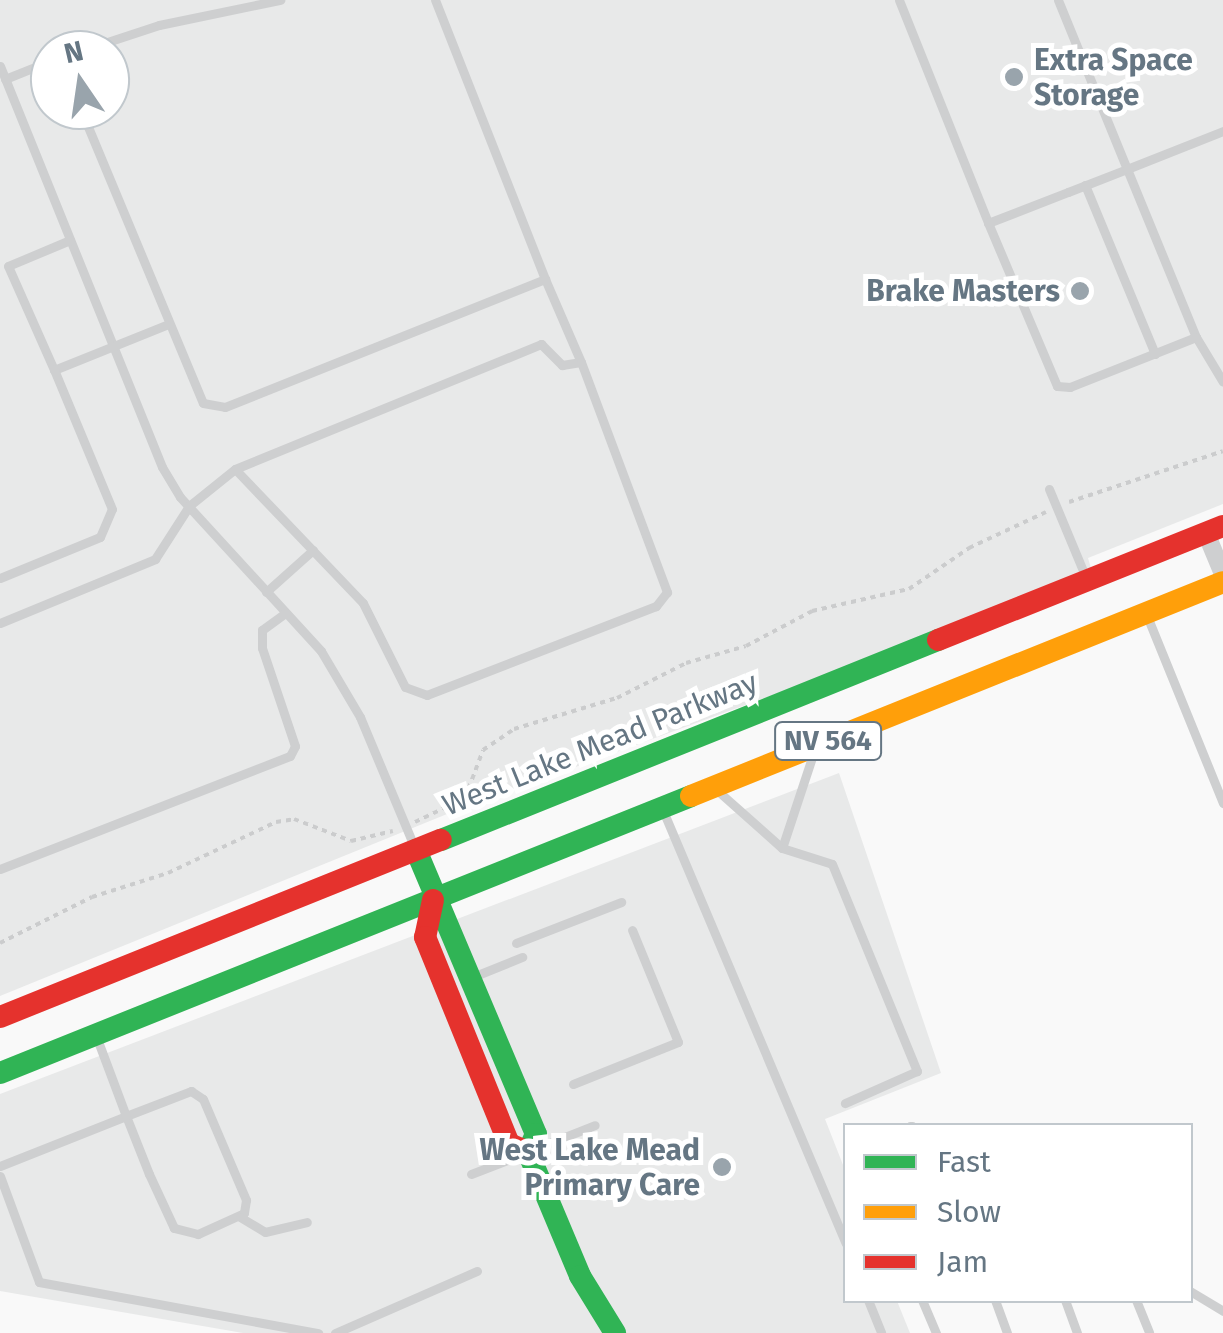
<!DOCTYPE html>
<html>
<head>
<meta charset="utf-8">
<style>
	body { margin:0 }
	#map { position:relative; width:1223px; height:1333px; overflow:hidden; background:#f9f9f9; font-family:"Fira Sans",sans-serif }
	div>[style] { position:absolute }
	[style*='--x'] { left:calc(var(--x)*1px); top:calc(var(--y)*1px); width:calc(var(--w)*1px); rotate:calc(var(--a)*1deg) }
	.built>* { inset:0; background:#e8e9e9 }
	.path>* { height:4px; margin-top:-2px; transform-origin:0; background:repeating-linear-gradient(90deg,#cbcccd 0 5px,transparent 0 10px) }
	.lane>* { height:9px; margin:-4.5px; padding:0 4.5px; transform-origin:4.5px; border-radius:4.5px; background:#cecfd0 }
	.street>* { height:18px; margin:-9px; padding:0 9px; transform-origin:9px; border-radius:9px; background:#cecfd0 }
	.fast>* { height:22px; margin:-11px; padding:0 11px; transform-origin:11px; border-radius:11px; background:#30b455 }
	.slow>* { height:22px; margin:-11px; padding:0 11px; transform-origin:11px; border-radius:11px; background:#ff9f0a }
	.jam>* { height:22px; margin:-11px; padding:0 11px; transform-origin:11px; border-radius:11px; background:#e5322d }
	.dots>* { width:28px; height:28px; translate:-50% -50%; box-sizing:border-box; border:5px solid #fff; border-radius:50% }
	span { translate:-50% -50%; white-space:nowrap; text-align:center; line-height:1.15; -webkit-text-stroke:10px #fff; paint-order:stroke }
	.shield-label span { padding:2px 8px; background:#fff; border:2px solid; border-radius:8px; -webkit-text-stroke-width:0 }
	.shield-label { font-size:28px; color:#657683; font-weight:700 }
	.poi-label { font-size:30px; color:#657683; font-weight:700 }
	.left { translate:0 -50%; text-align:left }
	.right { translate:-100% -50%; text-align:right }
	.street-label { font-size:30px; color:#657683 }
	.legend { position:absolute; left:843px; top:1123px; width:350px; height:180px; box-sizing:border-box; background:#fff; border:2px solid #c1c8cd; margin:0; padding:12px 18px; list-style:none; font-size:30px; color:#657683 }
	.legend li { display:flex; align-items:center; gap:20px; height:50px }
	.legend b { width:50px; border:2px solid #c1c8cd }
	.north { position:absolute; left:30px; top:30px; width:100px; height:100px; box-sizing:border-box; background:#fff; border:2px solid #c1c8cd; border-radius:50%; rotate:347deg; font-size:28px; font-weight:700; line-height:40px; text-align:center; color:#657683 }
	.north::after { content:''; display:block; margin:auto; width:35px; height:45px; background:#99a4ac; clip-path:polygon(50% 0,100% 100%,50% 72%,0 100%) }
</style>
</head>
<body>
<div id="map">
	<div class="built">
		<i style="clip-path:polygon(evenodd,0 0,1223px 0,1223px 504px,1088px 558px,1094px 578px,452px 812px,0 996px,0 0,50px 50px,110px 50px,110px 110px,50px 110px,50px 50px)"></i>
		<i style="clip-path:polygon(839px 773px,941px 1073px,825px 1119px,845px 1170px,846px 1300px,897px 1301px,910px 1333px,243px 1333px,0 1291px,0 1094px)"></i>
	</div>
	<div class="path">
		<i style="--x:1069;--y:502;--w:162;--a:-18.3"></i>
		<i style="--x:415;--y:822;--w:55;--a:-25.6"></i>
		<i style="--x:465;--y:798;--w:51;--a:-69.4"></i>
		<i style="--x:483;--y:750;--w:37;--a:-34"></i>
		<i style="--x:514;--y:729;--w:108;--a:-16.8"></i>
		<i style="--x:617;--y:698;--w:77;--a:-26.9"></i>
		<i style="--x:686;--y:663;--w:62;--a:-15.8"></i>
		<i style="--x:746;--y:646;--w:75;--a:-27.9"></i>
		<i style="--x:812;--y:611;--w:99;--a:-12.8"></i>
		<i style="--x:909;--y:589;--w:73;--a:-34.3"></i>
		<i style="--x:969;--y:548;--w:85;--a:-25.1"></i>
		<i style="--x:0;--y:943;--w:103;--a:-26.6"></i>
		<i style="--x:92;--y:897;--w:80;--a:-17.5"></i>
		<i style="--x:168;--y:873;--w:119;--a:-25.3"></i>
		<i style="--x:276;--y:822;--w:18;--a:-9"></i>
		<i style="--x:294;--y:819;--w:61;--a:21.1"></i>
		<i style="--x:351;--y:841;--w:43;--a:-13.4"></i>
	</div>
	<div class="lane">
		<i style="--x:899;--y:0;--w:240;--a:68.2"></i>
		<i style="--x:1058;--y:0;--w:183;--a:67.8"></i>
		<i style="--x:1127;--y:169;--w:182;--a:67.7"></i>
		<i style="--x:1196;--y:337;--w:136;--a:158.4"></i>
		<i style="--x:1070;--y:387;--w:13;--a:-176"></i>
		<i style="--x:1057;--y:386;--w:177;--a:-112.9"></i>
		<i style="--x:988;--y:223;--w:86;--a:-21.2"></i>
		<i style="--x:1068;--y:192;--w:63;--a:-21.3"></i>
		<i style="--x:1127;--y:169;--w:103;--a:-21.6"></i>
		<i style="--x:83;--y:50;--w:80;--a:-18.2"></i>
		<i style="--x:159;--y:25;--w:124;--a:-11.7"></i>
		<i style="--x:0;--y:66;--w:432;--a:68"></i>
		<i style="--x:162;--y:467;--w:35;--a:59"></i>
		<i style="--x:180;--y:497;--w:209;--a:47.5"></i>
		<i style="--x:321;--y:651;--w:77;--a:59.4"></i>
		<i style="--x:360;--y:717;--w:140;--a:67.3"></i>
		<i style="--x:5;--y:79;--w:48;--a:-21.8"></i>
		<i style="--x:81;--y:110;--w:317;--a:67.4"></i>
		<i style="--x:203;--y:403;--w:22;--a:10"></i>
		<i style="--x:225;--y:407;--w:345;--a:-21.8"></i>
		<i style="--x:545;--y:279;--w:300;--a:-111.5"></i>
		<i style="--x:1085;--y:185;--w:183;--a:67.5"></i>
		<i style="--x:70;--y:240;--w:67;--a:157.2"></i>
		<i style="--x:8;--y:266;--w:114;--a:66.1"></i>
		<i style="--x:54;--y:370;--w:121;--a:-21.9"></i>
		<i style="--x:545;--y:279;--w:90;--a:66.6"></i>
		<i style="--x:1196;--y:337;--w:52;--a:59"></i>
		<i style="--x:1049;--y:489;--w:96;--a:67.4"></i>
		<i style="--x:0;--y:578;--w:108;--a:-22.3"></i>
		<i style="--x:100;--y:537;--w:30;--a:-67"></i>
		<i style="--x:112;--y:509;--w:151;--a:-112.6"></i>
		<i style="--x:266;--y:592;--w:63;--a:-41.8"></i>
		<i style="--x:1147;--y:616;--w:202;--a:67.9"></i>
		<i style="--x:0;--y:623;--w:168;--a:-22.4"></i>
		<i style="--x:155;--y:559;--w:63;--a:-57.3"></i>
		<i style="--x:189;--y:506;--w:59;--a:-38.8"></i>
		<i style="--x:235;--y:469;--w:331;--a:-22.2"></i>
		<i style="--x:541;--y:344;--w:30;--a:45"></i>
		<i style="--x:562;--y:365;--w:19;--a:-9"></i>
		<i style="--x:581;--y:362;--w:246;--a:69.5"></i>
		<i style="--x:667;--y:592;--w:18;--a:128"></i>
		<i style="--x:656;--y:606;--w:246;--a:158.8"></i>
		<i style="--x:427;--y:695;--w:23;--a:-160"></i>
		<i style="--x:405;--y:687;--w:94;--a:-116.6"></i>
		<i style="--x:363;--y:603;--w:185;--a:-133.7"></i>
		<i style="--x:719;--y:792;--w:84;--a:41.6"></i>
		<i style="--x:782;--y:848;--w:99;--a:-71.7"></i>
		<i style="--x:664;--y:813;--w:467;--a:67.1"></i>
		<i style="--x:782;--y:848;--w:52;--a:17.7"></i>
		<i style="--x:832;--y:864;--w:224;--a:67.7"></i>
		<i style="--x:917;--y:1071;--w:79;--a:156"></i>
		<i style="--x:0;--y:869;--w:311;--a:-21.3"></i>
		<i style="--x:290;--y:756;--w:11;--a:-63"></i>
		<i style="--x:295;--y:746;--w:103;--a:-108.6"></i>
		<i style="--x:262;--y:648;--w:18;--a:-90"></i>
		<i style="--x:262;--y:630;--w:29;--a:-36"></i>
		<i style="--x:516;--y:943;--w:113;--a:-21.3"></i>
		<i style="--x:475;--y:976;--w:51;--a:-22"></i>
		<i style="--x:573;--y:1084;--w:113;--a:-21.8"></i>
		<i style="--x:678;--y:1042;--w:121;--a:-112.3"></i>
		<i style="--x:910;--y:1126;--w:2;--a:0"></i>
		<i style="--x:537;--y:1148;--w:62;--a:-21.6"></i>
		<i style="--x:0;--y:1166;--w:136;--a:-21.6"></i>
		<i style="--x:126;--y:1116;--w:70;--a:-21"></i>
		<i style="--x:191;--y:1091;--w:14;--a:34"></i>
		<i style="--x:203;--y:1099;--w:110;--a:66.9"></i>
		<i style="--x:246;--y:1200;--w:13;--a:99"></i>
		<i style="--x:244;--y:1213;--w:51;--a:155.5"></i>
		<i style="--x:198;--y:1234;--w:25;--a:-166"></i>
		<i style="--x:174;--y:1228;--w:60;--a:-114.8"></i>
		<i style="--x:149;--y:1174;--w:62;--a:-111.6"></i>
		<i style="--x:126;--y:1116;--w:80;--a:-110.5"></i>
		<i style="--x:471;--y:1174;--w:50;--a:-21"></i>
		<i style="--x:0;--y:1176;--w:113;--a:69.8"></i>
		<i style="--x:39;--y:1282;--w:284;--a:10.4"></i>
		<i style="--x:240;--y:1217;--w:29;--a:31"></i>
		<i style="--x:265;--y:1232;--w:43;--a:-13.4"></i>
		<i style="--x:1190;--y:1291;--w:39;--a:31"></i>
		<i style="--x:868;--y:1300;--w:35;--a:68"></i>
		<i style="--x:922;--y:1300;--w:36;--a:67"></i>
		<i style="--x:995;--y:1300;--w:35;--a:70"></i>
		<i style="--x:1065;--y:1300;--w:35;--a:70"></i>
		<i style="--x:1136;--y:1300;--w:35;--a:68"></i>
		<i style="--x:335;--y:1333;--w:155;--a:-23.6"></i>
	</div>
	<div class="street">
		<i style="--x:1206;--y:533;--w:44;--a:67.5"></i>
	</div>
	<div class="fast">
		<i style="--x:441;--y:840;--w:536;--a:-21.92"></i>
		<i style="--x:416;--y:850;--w:308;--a:67.1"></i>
		<i style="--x:536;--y:1134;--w:20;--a:114"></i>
		<i style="--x:528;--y:1152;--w:134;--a:67.2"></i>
		<i style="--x:580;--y:1276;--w:67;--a:58.4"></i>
		<i style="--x:0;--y:1073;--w:744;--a:-21.84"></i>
	</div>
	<div class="slow">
		<i style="--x:691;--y:796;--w:573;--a:-21.91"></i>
	</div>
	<div class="jam">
		<i style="--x:938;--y:640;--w:307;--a:-21.8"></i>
		<i style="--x:433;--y:900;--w:38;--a:102"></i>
		<i style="--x:425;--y:937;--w:223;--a:67.9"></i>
		<i style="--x:509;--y:1144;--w:21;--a:23"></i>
		<i style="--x:0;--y:1017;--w:475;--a:-21.9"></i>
	</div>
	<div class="dots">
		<i style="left:1014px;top:77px;background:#99a4ac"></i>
		<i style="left:1080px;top:291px;background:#99a4ac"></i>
		<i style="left:722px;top:1167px;background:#99a4ac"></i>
	</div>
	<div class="shield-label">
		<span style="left:828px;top:741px">NV 564</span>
	</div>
	<div class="poi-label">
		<span class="left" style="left:1034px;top:77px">Extra Space<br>Storage</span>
		<span class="right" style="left:1060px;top:291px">Brake Masters</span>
		<span class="right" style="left:700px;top:1167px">West Lake Mead<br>Primary Care</span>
	</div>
	<div class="street-label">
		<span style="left:600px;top:744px;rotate:-22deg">West Lake Mead Parkway</span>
	</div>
	<ul class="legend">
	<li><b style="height:12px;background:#30b455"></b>Fast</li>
	<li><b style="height:12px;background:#ff9f0a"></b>Slow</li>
	<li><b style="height:12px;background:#e5322d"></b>Jam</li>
	</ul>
	<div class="north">N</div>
</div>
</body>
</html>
